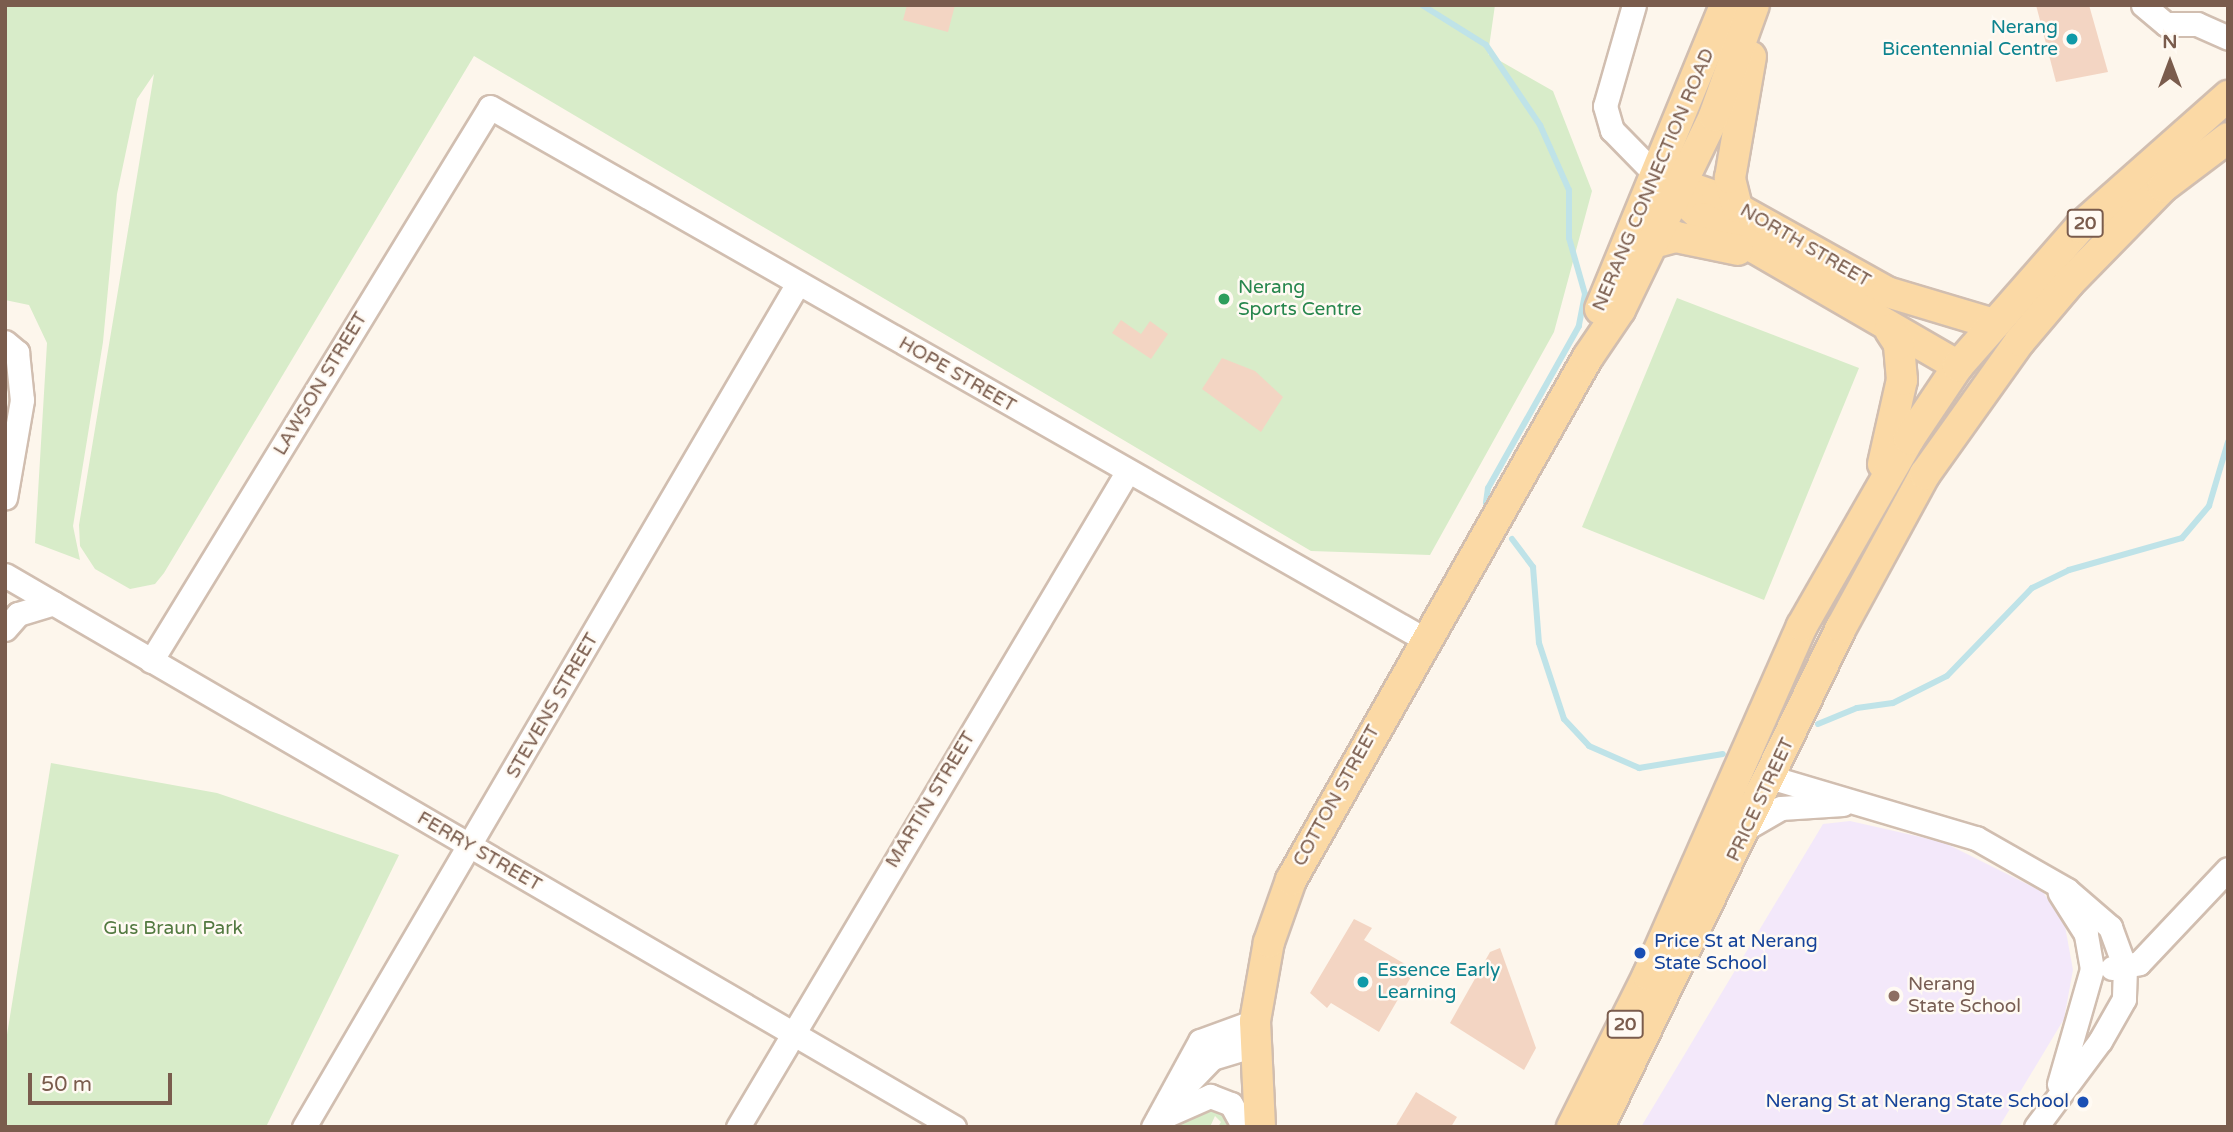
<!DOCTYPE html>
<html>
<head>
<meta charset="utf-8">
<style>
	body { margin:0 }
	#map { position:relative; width:2233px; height:1132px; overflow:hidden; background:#fdf6ec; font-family:"Varela Round",sans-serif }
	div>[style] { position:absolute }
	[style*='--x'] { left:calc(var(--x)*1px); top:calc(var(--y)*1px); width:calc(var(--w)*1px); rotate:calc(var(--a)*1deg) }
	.education>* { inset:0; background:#f3e8fa }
	.green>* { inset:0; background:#d8ecc9 }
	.stream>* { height:6px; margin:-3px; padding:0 3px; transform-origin:3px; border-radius:3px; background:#bfe3e8 }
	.building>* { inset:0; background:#f3d5c3 }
	.roads { filter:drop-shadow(2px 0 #d1beb0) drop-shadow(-2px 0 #d1beb0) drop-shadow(0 2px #d1beb0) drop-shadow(0 -2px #d1beb0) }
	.minor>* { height:23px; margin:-11.5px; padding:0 11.5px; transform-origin:11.5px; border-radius:11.5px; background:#fff }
	.major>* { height:30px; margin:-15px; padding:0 15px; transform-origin:15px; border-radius:15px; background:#fbd9a5 }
	.dots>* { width:19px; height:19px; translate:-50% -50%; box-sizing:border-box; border:4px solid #fffaf3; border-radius:50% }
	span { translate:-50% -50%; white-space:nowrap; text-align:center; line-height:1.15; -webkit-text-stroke:5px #fffaf3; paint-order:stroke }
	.shield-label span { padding:2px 5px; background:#fffaf3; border:2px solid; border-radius:5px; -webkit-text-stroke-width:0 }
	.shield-label { font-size:18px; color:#7a5c4d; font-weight:700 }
	.culture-label { font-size:19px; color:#0d838f }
	.right { translate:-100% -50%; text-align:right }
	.left { translate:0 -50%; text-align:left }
	.street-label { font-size:19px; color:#7a5c4d }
	.leisure-label { font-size:19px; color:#27864d }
	.park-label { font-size:19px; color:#537a41 }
	.transit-label { font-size:19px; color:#164399 }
	.education-label { font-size:19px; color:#785e54 }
	.frame { position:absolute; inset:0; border:7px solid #7a5c4d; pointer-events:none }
	.north { position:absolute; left:2135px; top:28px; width:70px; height:70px; -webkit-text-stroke:5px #fffaf3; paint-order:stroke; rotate:0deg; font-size:19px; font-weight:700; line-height:28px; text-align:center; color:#7a5c4d }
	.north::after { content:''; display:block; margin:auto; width:24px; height:32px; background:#7a5c4d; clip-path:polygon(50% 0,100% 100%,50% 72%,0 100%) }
	.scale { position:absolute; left:28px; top:1073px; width:144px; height:32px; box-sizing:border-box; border:4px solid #7a5c4d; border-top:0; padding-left:9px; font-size:21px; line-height:24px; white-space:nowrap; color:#7a5c4d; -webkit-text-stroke:5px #fffaf3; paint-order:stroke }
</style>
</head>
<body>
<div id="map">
	<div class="education">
		<i style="clip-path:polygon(1850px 821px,1943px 842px,2043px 892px,2065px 926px,2073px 970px,2064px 1019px,1999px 1127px,1641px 1127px,1823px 824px)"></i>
	</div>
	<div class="green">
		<i style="clip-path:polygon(5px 5px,1495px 5px,1488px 54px,1553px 91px,1592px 191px,1554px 332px,1430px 555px,1311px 551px,474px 56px,164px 573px,155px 584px,130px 589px,95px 569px,80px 546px,79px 525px,154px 74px,137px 99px,117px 194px,103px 342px,73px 526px,80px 560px,35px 543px,47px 343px,29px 305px,5px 300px)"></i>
		<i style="clip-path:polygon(1677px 298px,1859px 368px,1764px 600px,1582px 527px)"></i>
		<i style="clip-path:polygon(51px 763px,217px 793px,399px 855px,266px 1127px,5px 1127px,5px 1047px)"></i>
		<i style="clip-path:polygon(1207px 1106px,1220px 1109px,1235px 1127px,1218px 1127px,1221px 1122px,1215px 1116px,1210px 1127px,1177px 1127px)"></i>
	</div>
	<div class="stream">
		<i style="--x:1422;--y:5;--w:75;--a:32"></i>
		<i style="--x:1486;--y:45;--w:97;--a:56"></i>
		<i style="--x:1540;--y:125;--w:71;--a:66"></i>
		<i style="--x:1569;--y:190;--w:48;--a:90"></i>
		<i style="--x:1569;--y:238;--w:58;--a:74.1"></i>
		<i style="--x:1585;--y:294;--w:33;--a:101"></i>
		<i style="--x:1579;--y:326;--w:186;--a:119.3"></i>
		<i style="--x:1488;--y:488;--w:15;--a:98"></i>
		<i style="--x:1512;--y:539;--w:35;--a:53"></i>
		<i style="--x:1533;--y:567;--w:76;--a:85.5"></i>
		<i style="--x:1539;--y:643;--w:80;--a:71.8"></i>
		<i style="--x:1564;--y:719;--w:37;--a:47"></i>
		<i style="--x:1589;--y:746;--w:55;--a:23.7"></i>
		<i style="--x:1639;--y:768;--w:85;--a:-9.5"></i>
		<i style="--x:1818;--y:724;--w:42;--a:-22.3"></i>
		<i style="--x:1857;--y:708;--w:36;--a:-8"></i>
		<i style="--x:1893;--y:703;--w:60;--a:-26.6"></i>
		<i style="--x:1947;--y:676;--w:122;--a:-46"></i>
		<i style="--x:2032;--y:588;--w:41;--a:-25.9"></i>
		<i style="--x:2069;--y:570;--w:117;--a:-15.8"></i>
		<i style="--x:2182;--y:538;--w:42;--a:-49.8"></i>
		<i style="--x:2209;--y:506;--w:67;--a:-73.5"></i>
	</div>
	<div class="building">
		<i style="clip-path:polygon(907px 5px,955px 5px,948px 32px,903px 20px)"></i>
		<i style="clip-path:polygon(2036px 5px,2089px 5px,2108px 72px,2056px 82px)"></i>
		<i style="clip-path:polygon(1121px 320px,1141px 334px,1150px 321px,1168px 334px,1151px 359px,1112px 333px)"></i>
		<i style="clip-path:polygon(1222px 358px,1255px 371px,1283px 397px,1261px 432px,1202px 389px)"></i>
		<i style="clip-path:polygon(1354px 919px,1372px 928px,1364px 940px,1415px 970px,1379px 1032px,1331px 1003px,1327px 1008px,1310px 993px)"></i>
		<i style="clip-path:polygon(1500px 948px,1536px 1048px,1524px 1070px,1450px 1023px,1490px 952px)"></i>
		<i style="clip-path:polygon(1416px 1092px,1457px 1117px,1451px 1127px,1395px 1127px)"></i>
	</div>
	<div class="roads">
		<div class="minor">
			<i style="--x:1634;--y:5;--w:105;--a:106"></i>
			<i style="--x:1605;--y:106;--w:25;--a:74"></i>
			<i style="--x:1612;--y:130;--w:66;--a:45.6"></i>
			<i style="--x:2143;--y:5;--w:30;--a:40"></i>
			<i style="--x:2166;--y:24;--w:31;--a:0"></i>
			<i style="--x:2197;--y:24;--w:34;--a:24"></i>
			<i style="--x:5;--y:342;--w:16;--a:40"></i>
			<i style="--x:17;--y:352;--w:48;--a:84.1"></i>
			<i style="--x:22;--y:400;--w:99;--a:99.8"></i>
			<i style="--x:5;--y:575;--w:1098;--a:30.19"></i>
			<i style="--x:5;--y:629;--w:20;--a:-49"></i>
			<i style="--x:18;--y:614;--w:37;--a:-17"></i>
			<i style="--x:151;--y:661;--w:649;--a:-58.54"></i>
			<i style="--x:490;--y:107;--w:1077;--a:29.66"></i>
			<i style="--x:1773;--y:778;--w:212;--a:16.5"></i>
			<i style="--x:1976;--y:838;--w:105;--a:29.7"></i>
			<i style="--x:2067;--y:890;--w:57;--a:40.7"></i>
			<i style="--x:2110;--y:927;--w:44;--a:69.9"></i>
			<i style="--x:2125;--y:968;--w:31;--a:92"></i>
			<i style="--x:2124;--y:999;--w:48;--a:119.7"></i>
			<i style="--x:2100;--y:1041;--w:107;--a:126.7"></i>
			<i style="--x:1748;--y:827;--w:38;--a:-30"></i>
			<i style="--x:1781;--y:808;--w:62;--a:-3.7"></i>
			<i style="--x:2112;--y:968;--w:27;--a:-10"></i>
			<i style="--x:2139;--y:963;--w:129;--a:-46.6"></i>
			<i style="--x:2059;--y:1084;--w:120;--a:-74"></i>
			<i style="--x:2092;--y:969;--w:36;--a:-100"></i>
			<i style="--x:2086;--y:934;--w:49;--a:-122.4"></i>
			<i style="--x:1184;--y:1087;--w:40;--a:-46"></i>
			<i style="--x:1212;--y:1058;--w:45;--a:-16.8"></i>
			<i style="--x:1158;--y:1119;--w:57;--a:-23.9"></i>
			<i style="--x:1210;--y:1096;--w:22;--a:21"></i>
			<i style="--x:1231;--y:1104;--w:26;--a:61"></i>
			<i style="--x:304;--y:1127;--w:978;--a:-59.66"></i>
			<i style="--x:738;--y:1127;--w:760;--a:-59.28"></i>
			<i style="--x:1153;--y:1127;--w:98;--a:-61.3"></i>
			<i style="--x:1200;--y:1041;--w:59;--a:-20"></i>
		</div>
		<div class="major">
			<i style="--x:1663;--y:178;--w:57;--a:19.4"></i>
			<i style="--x:1717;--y:197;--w:195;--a:29.2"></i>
			<i style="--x:1887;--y:292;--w:112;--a:16.7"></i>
			<i style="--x:1663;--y:181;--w:54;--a:42.8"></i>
			<i style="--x:1703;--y:218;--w:295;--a:30.1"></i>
			<i style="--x:1737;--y:207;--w:30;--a:-104"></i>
			<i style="--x:1730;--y:178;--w:123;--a:-80.2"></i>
			<i style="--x:1653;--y:243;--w:24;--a:-15"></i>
			<i style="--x:1676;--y:237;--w:63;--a:11.8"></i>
			<i style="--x:1600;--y:309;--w:329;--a:-67.6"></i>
			<i style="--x:1883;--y:464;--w:86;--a:-77.3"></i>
			<i style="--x:1902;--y:380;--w:36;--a:-95"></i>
			<i style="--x:1899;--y:344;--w:17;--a:-123"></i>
			<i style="--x:1260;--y:1127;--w:106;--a:-92.7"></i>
			<i style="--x:1255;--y:1021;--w:80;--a:-80"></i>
			<i style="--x:1269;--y:942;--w:66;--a:-70.5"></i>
			<i style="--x:1291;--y:880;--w:601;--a:-60.41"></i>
			<i style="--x:1588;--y:357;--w:57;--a:-55.8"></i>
			<i style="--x:1620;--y:310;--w:216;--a:-64.1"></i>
			<i style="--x:1714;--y:116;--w:118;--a:-70.2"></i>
			<i style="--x:1572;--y:1127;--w:170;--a:-63.4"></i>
			<i style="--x:1648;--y:975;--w:381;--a:-66.2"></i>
			<i style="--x:1802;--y:626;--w:215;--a:-60.2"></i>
			<i style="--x:1909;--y:439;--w:88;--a:-56.1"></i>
			<i style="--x:1958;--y:366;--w:185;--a:-48.7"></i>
			<i style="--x:2080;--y:227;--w:198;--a:-41.5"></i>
			<i style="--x:1599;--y:1127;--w:555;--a:-64.13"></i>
			<i style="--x:1841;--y:628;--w:175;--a:-61.4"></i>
			<i style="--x:1925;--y:474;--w:163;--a:-54.5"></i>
			<i style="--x:2020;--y:341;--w:76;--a:-49.8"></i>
			<i style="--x:2069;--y:283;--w:134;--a:-45.6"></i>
			<i style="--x:2163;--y:187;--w:81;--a:-37"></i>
		</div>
	</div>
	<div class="dots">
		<i style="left:2072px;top:39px;background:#0f9aa8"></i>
		<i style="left:1224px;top:299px;background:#2e9e5b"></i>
		<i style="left:1640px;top:953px;background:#1a4fb4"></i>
		<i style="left:1363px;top:982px;background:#0f9aa8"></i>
		<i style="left:1894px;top:996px;background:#8d6e63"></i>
		<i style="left:2083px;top:1102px;background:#1a4fb4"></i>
	</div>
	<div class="shield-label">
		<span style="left:2085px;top:223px">20</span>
		<span style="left:1625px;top:1024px">20</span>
	</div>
	<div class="culture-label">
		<span class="right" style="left:2058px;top:39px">Nerang<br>Bicentennial Centre</span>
		<span class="left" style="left:1377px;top:982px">Essence Early<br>Learning</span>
	</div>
	<div class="street-label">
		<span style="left:1654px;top:180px;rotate:-67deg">NERANG CONNECTION ROAD</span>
		<span style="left:1805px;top:246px;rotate:30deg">NORTH STREET</span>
		<span style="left:957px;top:375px;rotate:30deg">HOPE STREET</span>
		<span style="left:321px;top:384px;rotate:-59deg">LAWSON STREET</span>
		<span style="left:553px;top:706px;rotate:-60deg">STEVENS STREET</span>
		<span style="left:1337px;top:796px;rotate:-61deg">COTTON STREET</span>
		<span style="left:931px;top:800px;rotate:-59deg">MARTIN STREET</span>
		<span style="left:1761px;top:800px;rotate:-65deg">PRICE STREET</span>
		<span style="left:479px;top:852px;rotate:30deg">FERRY STREET</span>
	</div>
	<div class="leisure-label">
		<span class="left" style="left:1238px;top:299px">Nerang<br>Sports Centre</span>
	</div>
	<div class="park-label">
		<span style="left:173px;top:929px">Gus Braun Park</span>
	</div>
	<div class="transit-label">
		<span class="left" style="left:1654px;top:953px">Price St at Nerang<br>State School</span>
		<span class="right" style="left:2069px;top:1102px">Nerang St at Nerang State School</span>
	</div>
	<div class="education-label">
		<span class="left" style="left:1908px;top:996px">Nerang<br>State School</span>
	</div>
	<div class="frame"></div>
	<div class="north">N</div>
	<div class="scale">50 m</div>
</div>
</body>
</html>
